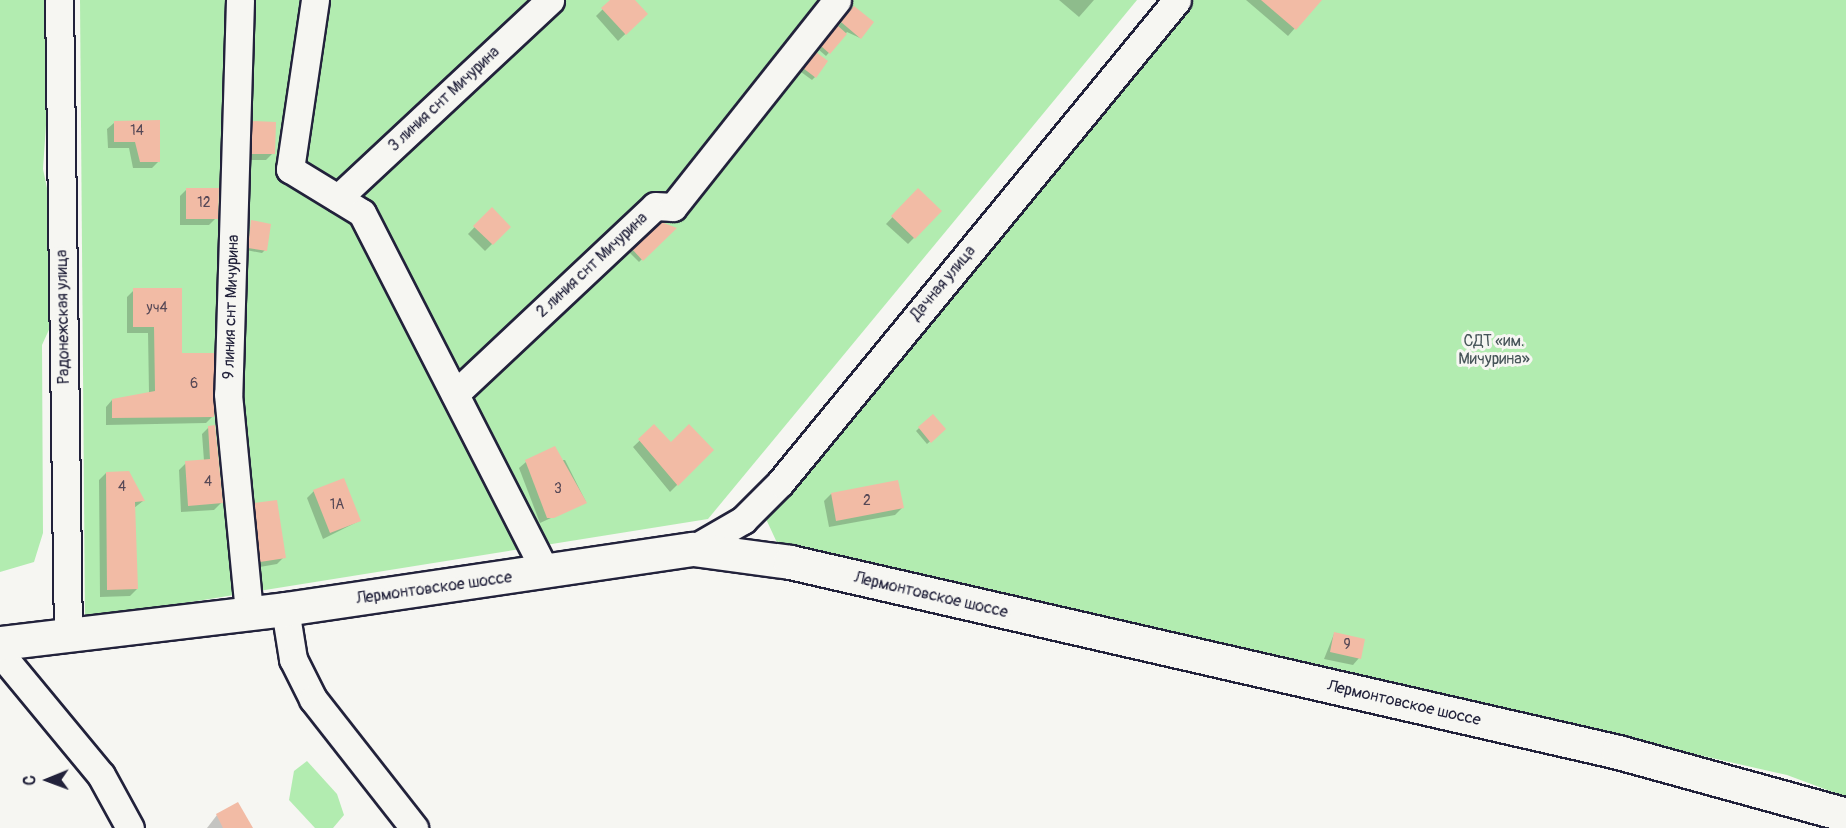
<!DOCTYPE html>
<html>
<head>
<meta charset="utf-8">
<style>
	body { margin:0 }
	#map { position:relative; width:1846px; height:828px; overflow:hidden; background:#f6f6f2; font-family:Pangolin,sans-serif }
	div>[style] { position:absolute }
	[style*='--x'] { left:calc(var(--x)*1px); top:calc(var(--y)*1px); width:calc(var(--w)*1px); rotate:calc(var(--a)*1deg) }
	.green>* { inset:0; background:#b2ecb0 }
	.shadow>* { inset:0; background:#0003 }
	.building>* { inset:0; background:#f2bba5 }
	.roads { filter:drop-shadow(2px 0 #22223b) drop-shadow(-2px 0 #22223b) drop-shadow(0 2px #22223b) drop-shadow(0 -2px #22223b) }
	.street>* { height:27px; margin:-13.5px; padding:0 13.5px; transform-origin:13.5px; border-radius:13.5px; background:#f6f6f2 }
	.secondary>* { height:33px; margin:-16.5px; padding:0 16.5px; transform-origin:16.5px; border-radius:16.5px; background:#f6f6f2 }
	span { translate:-50% -50%; white-space:nowrap; text-align:center; line-height:1.15; -webkit-text-stroke:6px #f6f6f2; paint-order:stroke }
	.number-label { font-size:14px; color:#564856 }
	.number-label span { -webkit-text-stroke-width:0 }
	.street-label { font-size:16px; color:#22223b }
	.park-label { font-size:16px; color:#465458 }
	.north { position:absolute; left:18px; top:750px; width:60px; height:60px; -webkit-text-stroke:4px #f6f6f2; paint-order:stroke; rotate:269deg; font-size:16px; font-weight:700; line-height:24px; text-align:center; color:#22223b }
	.north::after { content:''; display:block; margin:auto; width:21px; height:27px; background:#22223b; clip-path:polygon(50% 0,100% 100%,50% 72%,0 100%) }
</style>
</head>
<body>
<div id="map">
	<div class="green">
		<i style="clip-path:polygon(0 0,70px 0,63px 101px,46px 125px,43px 169px,52px 212px,76px 231px,77px 246px,74px 275px,42px 345px,43px 533px,34px 562px,0 572px)"></i>
		<i style="clip-path:polygon(80px 0,1137px 0,708px 519px,85px 619px)"></i>
		<i style="clip-path:polygon(1192px 0,1846px 0,1846px 797px,1787px 775px,779px 547px,766px 519px)"></i>
		<i style="clip-path:polygon(307px 761px,337px 794px,344px 815px,333px 828px,315px 828px,289px 800px,294px 771px)"></i>
	</div>
	<div class="shadow">
		<i style="clip-path:polygon(612px 0,633px 0,646px 14px,618px 41px,596px 16px)"></i>
		<i style="clip-path:polygon(1059px 0,1094px 0,1079px 17px)"></i>
		<i style="clip-path:polygon(1246px 0,1312px 0,1316px 4px,1288px 36px)"></i>
		<i style="clip-path:polygon(851px 11px,860px 38px,847px 32px,826px 56px,819px 50px)"></i>
		<i style="clip-path:polygon(813px 57px,815px 77px,812px 80px,801px 72px)"></i>
		<i style="clip-path:polygon(114px 123px,159px 161px,152px 168px,133px 168px,129px 148px,108px 148px,107px 129px)"></i>
		<i style="clip-path:polygon(253px 123px,273px 153px,266px 160px,245px 160px,246px 129px)"></i>
		<i style="clip-path:polygon(186px 190px,216px 218px,209px 225px,180px 225px,180px 196px)"></i>
		<i style="clip-path:polygon(918px 190px,940px 211px,908px 244px,886px 224px)"></i>
		<i style="clip-path:polygon(492px 209px,509px 227px,485px 251px,468px 234px)"></i>
		<i style="clip-path:polygon(252px 222px,265px 250px,262px 253px,246px 250px)"></i>
		<i style="clip-path:polygon(661px 224px,674px 229px,639px 262px,630px 253px)"></i>
		<i style="clip-path:polygon(134px 290px,213px 416px,206px 423px,106px 425px,106px 407px,112px 400px,149px 393px,148px 333px,127px 333px,127px 297px)"></i>
		<i style="clip-path:polygon(932px 416px,944px 429px,927px 444px,916px 431px)"></i>
		<i style="clip-path:polygon(209px 427px,221px 503px,214px 510px,181px 512px,179px 470px,186px 463px,204px 461px,202px 434px)"></i>
		<i style="clip-path:polygon(654px 427px,671px 444px,712px 450px,670px 492px,633px 447px)"></i>
		<i style="clip-path:polygon(565px 460px,586px 502px,540px 523px,519px 468px,526px 462px)"></i>
		<i style="clip-path:polygon(106px 473px,143px 501px,134px 508px,137px 589px,130px 596px,100px 597px,99px 480px)"></i>
		<i style="clip-path:polygon(314px 491px,359px 521px,323px 539px,307px 498px)"></i>
		<i style="clip-path:polygon(831px 494px,902px 508px,895px 515px,829px 527px,824px 501px)"></i>
		<i style="clip-path:polygon(255px 504px,284px 557px,277px 564px,254px 568px,248px 511px)"></i>
		<i style="clip-path:polygon(1334px 634px,1359px 658px,1353px 665px,1324px 659px)"></i>
		<i style="clip-path:polygon(238px 804px,251px 828px,207px 828px,217px 815px)"></i>
	</div>
	<div class="building">
		<i style="clip-path:polygon(610px 0,635px 0,648px 14px,626px 35px,601px 8px)"></i>
		<i style="clip-path:polygon(1261px 0,1322px 0,1296px 30px)"></i>
		<i style="clip-path:polygon(854px 6px,874px 22px,861px 39px,841px 22px)"></i>
		<i style="clip-path:polygon(837px 25px,847px 34px,830px 54px,821px 46px)"></i>
		<i style="clip-path:polygon(816px 52px,828px 61px,816px 78px,803px 68px)"></i>
		<i style="clip-path:polygon(160px 120px,160px 162px,140px 162px,135px 142px,114px 142px,114px 121px)"></i>
		<i style="clip-path:polygon(252px 121px,276px 122px,275px 154px,251px 154px)"></i>
		<i style="clip-path:polygon(186px 188px,219px 188px,218px 219px,186px 219px)"></i>
		<i style="clip-path:polygon(918px 188px,942px 211px,915px 239px,891px 216px)"></i>
		<i style="clip-path:polygon(492px 207px,511px 227px,493px 245px,473px 226px)"></i>
		<i style="clip-path:polygon(251px 220px,271px 224px,267px 251px,248px 248px)"></i>
		<i style="clip-path:polygon(661px 222px,677px 228px,643px 261px,632px 249px)"></i>
		<i style="clip-path:polygon(133px 288px,182px 288px,182px 353px,214px 353px,214px 417px,112px 418px,112px 399px,155px 391px,154px 327px,133px 327px)"></i>
		<i style="clip-path:polygon(933px 414px,946px 429px,931px 443px,918px 427px)"></i>
		<i style="clip-path:polygon(654px 424px,671px 442px,689px 424px,714px 450px,678px 486px,638px 439px)"></i>
		<i style="clip-path:polygon(215px 425px,223px 503px,188px 506px,185px 461px,210px 459px,208px 426px)"></i>
		<i style="clip-path:polygon(555px 446px,587px 503px,554px 518px,547px 518px,525px 460px)"></i>
		<i style="clip-path:polygon(129px 471px,145px 501px,135px 502px,138px 589px,107px 590px,106px 472px)"></i>
		<i style="clip-path:polygon(344px 478px,361px 521px,330px 533px,313px 490px)"></i>
		<i style="clip-path:polygon(898px 480px,904px 508px,836px 521px,831px 493px)"></i>
		<i style="clip-path:polygon(277px 500px,286px 558px,260px 562px,254px 503px)"></i>
		<i style="clip-path:polygon(1334px 632px,1365px 639px,1361px 659px,1330px 652px)"></i>
		<i style="clip-path:polygon(238px 802px,253px 828px,223px 828px,216px 814px)"></i>
	</div>
	<div class="roads">
		<div class="street">
			<i style="--x:59;--y:0;--w:635;--a:89.19"></i>
			<i style="--x:240;--y:0;--w:394;--a:91.7"></i>
			<i style="--x:228;--y:394;--w:220;--a:84.5"></i>
			<i style="--x:315;--y:0;--w:171;--a:98.4"></i>
			<i style="--x:290;--y:169;--w:84;--a:31.4"></i>
			<i style="--x:362;--y:213;--w:403;--a:62.9"></i>
			<i style="--x:338;--y:198;--w:290;--a:-43"></i>
			<i style="--x:455;--y:394;--w:274;--a:-43.2"></i>
			<i style="--x:655;--y:206;--w:18;--a:3"></i>
			<i style="--x:673;--y:207;--w:264;--a:-51.6"></i>
			<i style="--x:693;--y:549;--w:58;--a:-30.1"></i>
			<i style="--x:743;--y:520;--w:52;--a:-45"></i>
			<i style="--x:780;--y:483;--w:625;--a:-50.58"></i>
			<i style="--x:285;--y:609;--w:51;--a:80.9"></i>
			<i style="--x:293;--y:659;--w:45;--a:63.4"></i>
			<i style="--x:313;--y:699;--w:164;--a:51.9"></i>
			<i style="--x:0;--y:653;--w:158;--a:50.4"></i>
			<i style="--x:101;--y:775;--w:60;--a:61.3"></i>
		</div>
		<div class="secondary">
			<i style="--x:0;--y:643;--w:287;--a:-6.8"></i>
			<i style="--x:285;--y:609;--w:412;--a:-8.4"></i>
			<i style="--x:693;--y:549;--w:98;--a:7.6"></i>
			<i style="--x:790;--y:562;--w:850;--a:12.92"></i>
			<i style="--x:1618;--y:752;--w:237;--a:15.4"></i>
		</div>
	</div>
	<div class="number-label">
		<span style="left:137px;top:131px">14</span>
		<span style="left:204px;top:203px">12</span>
		<span style="left:157px;top:308px">уч4</span>
		<span style="left:194px;top:384px">6</span>
		<span style="left:208px;top:482px">4</span>
		<span style="left:122px;top:487px">4</span>
		<span style="left:558px;top:489px">3</span>
		<span style="left:867px;top:501px">2</span>
		<span style="left:337px;top:505px">1А</span>
		<span style="left:1347px;top:645px">9</span>
	</div>
	<div class="street-label">
		<span style="left:444px;top:99px;rotate:-43deg">3 линия снт Мичурина</span>
		<span style="left:592px;top:265px;rotate:-43deg">2 линия снт Мичурина</span>
		<span style="left:943px;top:283px;rotate:-50deg">Дачная улица</span>
		<span style="left:231px;top:307px;rotate:-88deg">9 линия снт Мичурина</span>
		<span style="left:63px;top:317px;rotate:-91deg">Радонежская улица</span>
		<span style="left:434px;top:588px;rotate:-8deg">Лермонтовское шоссе</span>
		<span style="left:931px;top:595px;rotate:13deg">Лермонтовское шоссе</span>
		<span style="left:1404px;top:703px;rotate:13deg">Лермонтовское шоссе</span>
	</div>
	<div class="park-label">
		<span style="left:1494px;top:350px">СДТ «им.<br>Мичурина»</span>
	</div>
	<div class="north">С</div>
</div>
</body>
</html>
